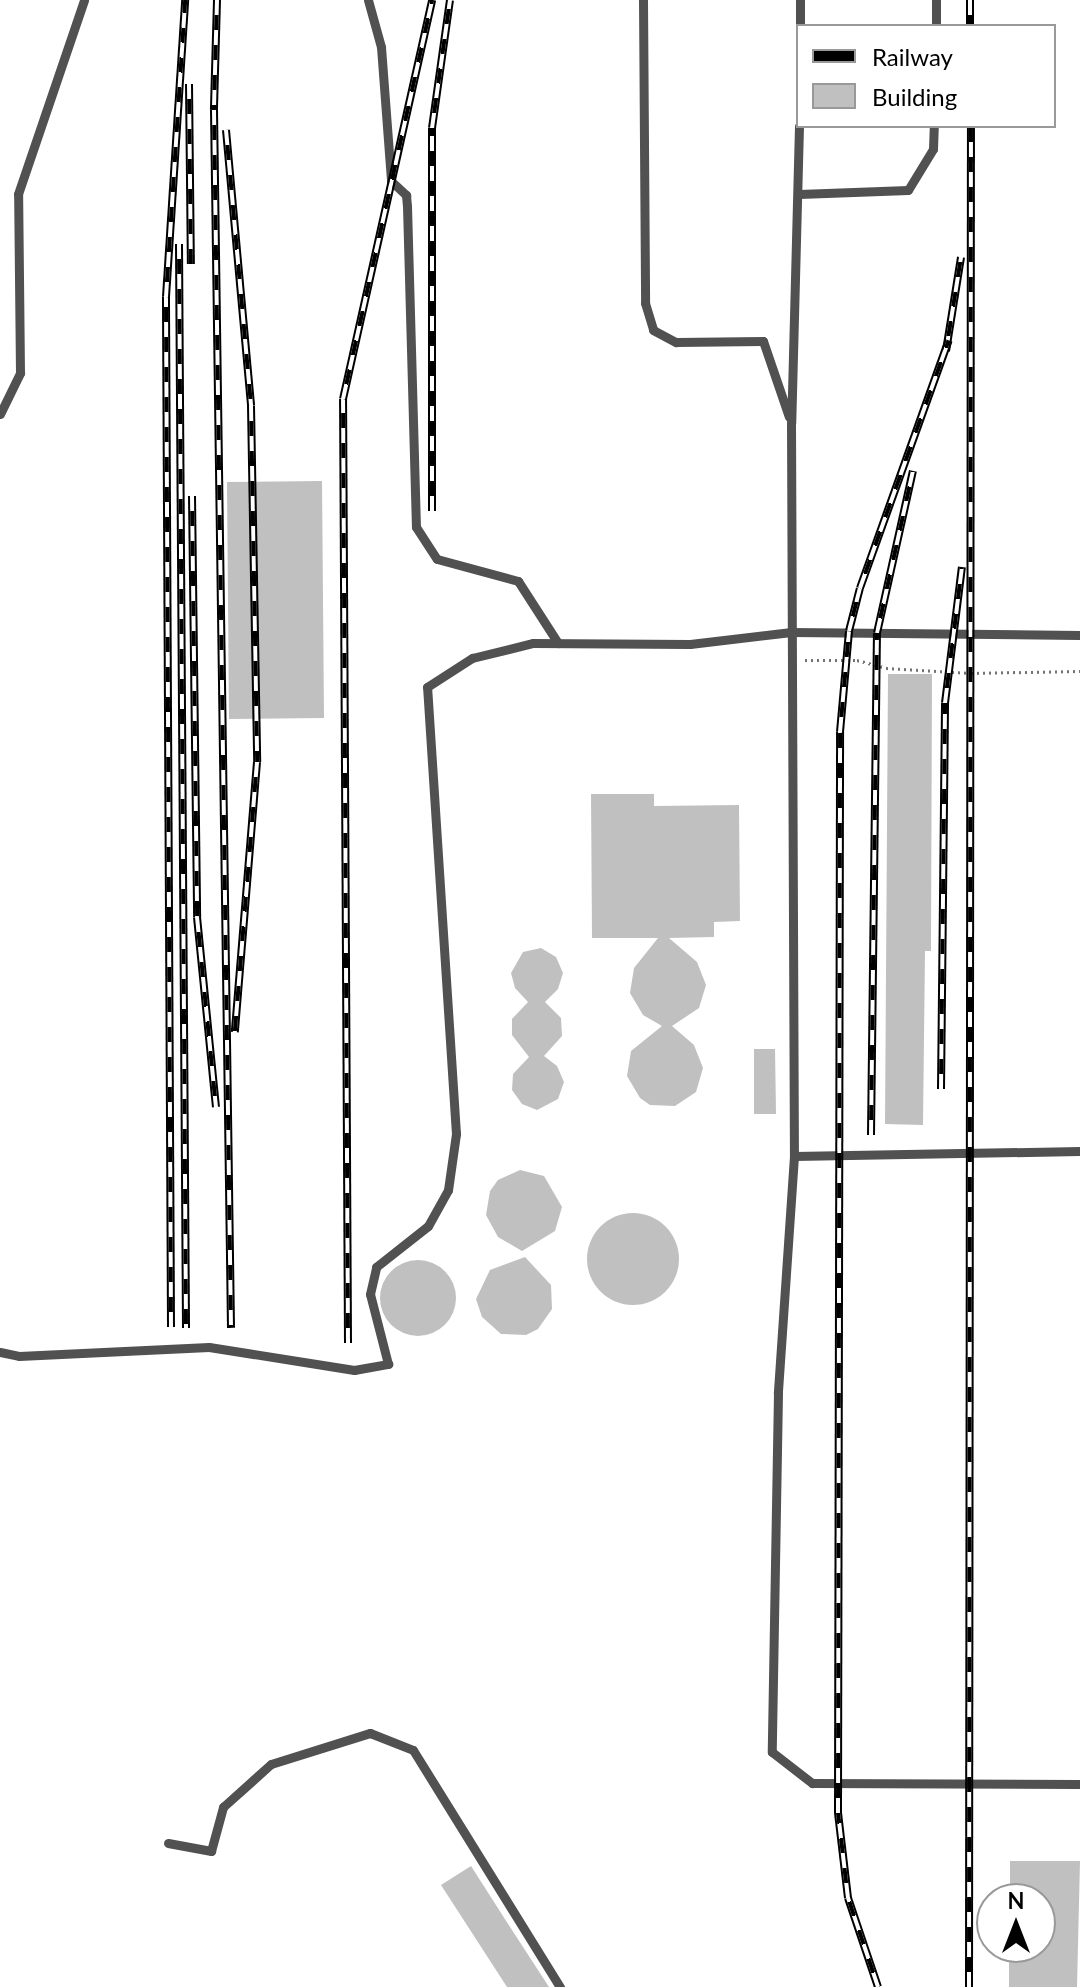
<!DOCTYPE html>
<html>
<head>
<meta charset="utf-8">
<style>
	body { margin:0 }
	#map { position:relative; width:1080px; height:1987px; overflow:hidden; background:#fff; font-family:Lato,sans-serif }
	div>[style] { position:absolute }
	[style*='--x'] { left:calc(var(--x)*1px); top:calc(var(--y)*1px); width:calc(var(--w)*1px); rotate:calc(var(--a)*1deg) }
	.building>* { inset:0; background:#c0c0c0 }
	.round { border-radius:50% }
	.path>* { height:3px; margin-top:-1.5px; transform-origin:0; background:repeating-linear-gradient(90deg,#737373 0 2px,transparent 0 6px) }
	.lane>* { height:9px; margin:-4.5px; padding:0 4.5px; transform-origin:4.5px; border-radius:4.5px; background:#515151 }
	.rail>* { height:8px; margin-top:-4px; transform-origin:0; background:repeating-linear-gradient(90deg,#fff 0 15px,#000 0 30px); box-sizing:border-box; border-block:2px solid #000 }
	span { translate:-50% -50%; white-space:nowrap; text-align:center; line-height:1.15; -webkit-text-stroke:6px #fff; paint-order:stroke }
	.legend { position:absolute; left:796px; top:24px; width:260px; height:104px; box-sizing:border-box; background:#fff; border:2px solid #999; margin:0; padding:10px 14px; list-style:none; font-size:24px; color:#000 }
	.legend li { display:flex; align-items:center; gap:16px; height:40px }
	.legend b { width:40px; border:2px solid #999 }
	.north { position:absolute; left:976px; top:1883px; width:80px; height:80px; box-sizing:border-box; background:#fff; border:2px solid #999; border-radius:50%; rotate:0deg; font-size:22px; font-weight:700; line-height:32px; text-align:center; color:#000 }
	.north::after { content:''; display:block; margin:auto; width:28px; height:36px; background:#000; clip-path:polygon(50% 0,100% 100%,50% 72%,0 100%) }
</style>
</head>
<body>
<div id="map">
	<div class="building">
		<i style="clip-path:polygon(322px 481px,324px 718px,229px 719px,227px 482px)"></i>
		<i style="clip-path:polygon(888px 674px,932px 674px,931px 951px,925px 951px,923px 1125px,885px 1124px)"></i>
		<i style="clip-path:polygon(591px 794px,654px 794px,654px 806px,739px 805px,740px 921px,714px 922px,714px 937px,669px 938px,697px 962px,706px 985px,699px 1008px,672px 1026px,694px 1045px,703px 1068px,696px 1092px,675px 1106px,650px 1105px,640px 1098px,627px 1076px,631px 1051px,662px 1026px,643px 1015px,630px 993px,634px 968px,658px 938px,592px 938px)"></i>
		<i style="clip-path:polygon(541px 948px,556px 957px,563px 973px,558px 989px,545px 1002px,561px 1018px,562px 1036px,544px 1056px,557px 1066px,564px 1082px,558px 1099px,537px 1110px,522px 1104px,512px 1090px,513px 1074px,529px 1057px,512px 1035px,512px 1019px,528px 1002px,515px 988px,511px 973px,523px 952px)"></i>
		<i style="clip-path:polygon(754px 1049px,775px 1049px,776px 1114px,754px 1114px)"></i>
		<i style="clip-path:polygon(520px 1170px,544px 1176px,562px 1207px,555px 1231px,522px 1251px,498px 1237px,486px 1215px,490px 1191px,498px 1180px)"></i>
		<i class="round" style="left:587px;top:1213px;width:92px;height:92px"></i>
		<i style="clip-path:polygon(525px 1257px,551px 1285px,552px 1309px,538px 1329px,526px 1335px,501px 1334px,482px 1317px,476px 1299px,490px 1270px)"></i>
		<i class="round" style="left:380px;top:1260px;width:76px;height:76px"></i>
		<i style="clip-path:polygon(1010px 1861px,1080px 1861px,1077px 1987px,1009px 1987px,1009px 1947px,1040px 1947px,1040px 1899px,1010px 1899px)"></i>
		<i style="clip-path:polygon(471px 1866px,512px 1930px,549px 1987px,507px 1987px,441px 1885px)"></i>
	</div>
	<div class="path">
		<i style="--x:805;--y:660;--w:52;--a:0"></i>
		<i style="--x:857;--y:660;--w:30;--a:15"></i>
		<i style="--x:886;--y:668;--w:85;--a:3.4"></i>
		<i style="--x:971;--y:673;--w:109;--a:-1.1"></i>
	</div>
	<div class="lane">
		<i style="--x:368;--y:0;--w:49;--a:74.5"></i>
		<i style="--x:381;--y:47;--w:134;--a:85.7"></i>
		<i style="--x:391;--y:181;--w:21;--a:43"></i>
		<i style="--x:406;--y:195;--w:11;--a:85"></i>
		<i style="--x:407;--y:206;--w:321;--a:88.4"></i>
		<i style="--x:416;--y:527;--w:38;--a:57"></i>
		<i style="--x:437;--y:559;--w:84;--a:15.2"></i>
		<i style="--x:518;--y:581;--w:74;--a:57.2"></i>
		<i style="--x:643;--y:0;--w:303;--a:89.6"></i>
		<i style="--x:645;--y:303;--w:28;--a:73"></i>
		<i style="--x:653;--y:330;--w:26;--a:28"></i>
		<i style="--x:676;--y:342;--w:87;--a:-0.7"></i>
		<i style="--x:763;--y:341;--w:80;--a:71.1"></i>
		<i style="--x:800;--y:26;--w:26;--a:-90"></i>
		<i style="--x:936;--y:26;--w:26;--a:-90"></i>
		<i style="--x:799;--y:126;--w:297;--a:91.5"></i>
		<i style="--x:791;--y:423;--w:733;--a:89.77"></i>
		<i style="--x:794;--y:1156;--w:238;--a:93.9"></i>
		<i style="--x:778;--y:1393;--w:359;--a:91"></i>
		<i style="--x:772;--y:1752;--w:51;--a:37.8"></i>
		<i style="--x:812;--y:1783;--w:268;--a:0.2"></i>
		<i style="--x:799;--y:194;--w:109;--a:-2.1"></i>
		<i style="--x:908;--y:190;--w:48;--a:-58.6"></i>
		<i style="--x:933;--y:149;--w:23;--a:-88"></i>
		<i style="--x:0;--y:414;--w:46;--a:-64"></i>
		<i style="--x:20;--y:373;--w:179;--a:-90.6"></i>
		<i style="--x:18;--y:194;--w:205;--a:-71.2"></i>
		<i style="--x:794;--y:1156;--w:286;--a:-1"></i>
		<i style="--x:0;--y:1352;--w:19;--a:12"></i>
		<i style="--x:19;--y:1356;--w:190;--a:-2.7"></i>
		<i style="--x:209;--y:1347;--w:147;--a:9"></i>
		<i style="--x:354;--y:1370;--w:35;--a:-10"></i>
		<i style="--x:388;--y:1364;--w:72;--a:-104.4"></i>
		<i style="--x:370;--y:1294;--w:28;--a:-77"></i>
		<i style="--x:376;--y:1267;--w:66;--a:-38.3"></i>
		<i style="--x:428;--y:1226;--w:41;--a:-60.9"></i>
		<i style="--x:448;--y:1190;--w:57;--a:-81.9"></i>
		<i style="--x:456;--y:1134;--w:448;--a:-93.7"></i>
		<i style="--x:427;--y:687;--w:54;--a:-32.8"></i>
		<i style="--x:472;--y:658;--w:63;--a:-13.8"></i>
		<i style="--x:533;--y:643;--w:157;--a:0.4"></i>
		<i style="--x:690;--y:644;--w:102;--a:-6.8"></i>
		<i style="--x:791;--y:632;--w:289;--a:0.6"></i>
		<i style="--x:168;--y:1843;--w:44;--a:10.5"></i>
		<i style="--x:211;--y:1851;--w:46;--a:-74.7"></i>
		<i style="--x:223;--y:1807;--w:64;--a:-41.9"></i>
		<i style="--x:271;--y:1764;--w:104;--a:-17.4"></i>
		<i style="--x:370;--y:1733;--w:46;--a:21.6"></i>
		<i style="--x:413;--y:1750;--w:279;--a:58.2"></i>
	</div>
	<div class="rail">
		<i style="--x:217;--y:0;--w:110;--a:91.6"></i>
		<i style="--x:214;--y:110;--w:1218;--a:89.2"></i>
		<i style="--x:970;--y:0;--w:26;--a:90"></i>
		<i style="--x:189;--y:84;--w:180;--a:89.4"></i>
		<i style="--x:226;--y:130;--w:277;--a:84.8"></i>
		<i style="--x:251;--y:406;--w:356;--a:89"></i>
		<i style="--x:257;--y:762;--w:271;--a:94.7"></i>
		<i style="--x:179;--y:244;--w:1084;--a:89.63"></i>
		<i style="--x:946;--y:351;--w:95;--a:-80.9"></i>
		<i style="--x:192;--y:496;--w:421;--a:89.3"></i>
		<i style="--x:197;--y:917;--w:191;--a:84.3"></i>
		<i style="--x:432;--y:511;--w:383;--a:-90"></i>
		<i style="--x:432;--y:128;--w:129;--a:-82"></i>
		<i style="--x:941;--y:1089;--w:386;--a:-89.4"></i>
		<i style="--x:945;--y:703;--w:137;--a:-82.9"></i>
		<i style="--x:871;--y:1135;--w:502;--a:-89.32"></i>
		<i style="--x:877;--y:633;--w:166;--a:-77.5"></i>
		<i style="--x:171;--y:1327;--w:1030;--a:-90.28"></i>
		<i style="--x:166;--y:297;--w:298;--a:-86.3"></i>
		<i style="--x:348;--y:1343;--w:944;--a:-90.3"></i>
		<i style="--x:343;--y:399;--w:409;--a:-77.4"></i>
		<i style="--x:878;--y:1987;--w:94;--a:-108.6"></i>
		<i style="--x:848;--y:1898;--w:86;--a:-96.7"></i>
		<i style="--x:838;--y:1813;--w:1081;--a:-89.89"></i>
		<i style="--x:840;--y:732;--w:101;--a:-84.9"></i>
		<i style="--x:849;--y:631;--w:44;--a:-75.7"></i>
		<i style="--x:860;--y:588;--w:263;--a:-70.3"></i>
		<i style="--x:969;--y:1987;--w:1861;--a:-89.94"></i>
	</div>
	<ul class="legend">
	<li><b style="height:10px;background:#000"></b>Railway</li>
	<li><b style="height:22px;background:#c0c0c0"></b>Building</li>
	</ul>
	<div class="north">N</div>
</div>
</body>
</html>
